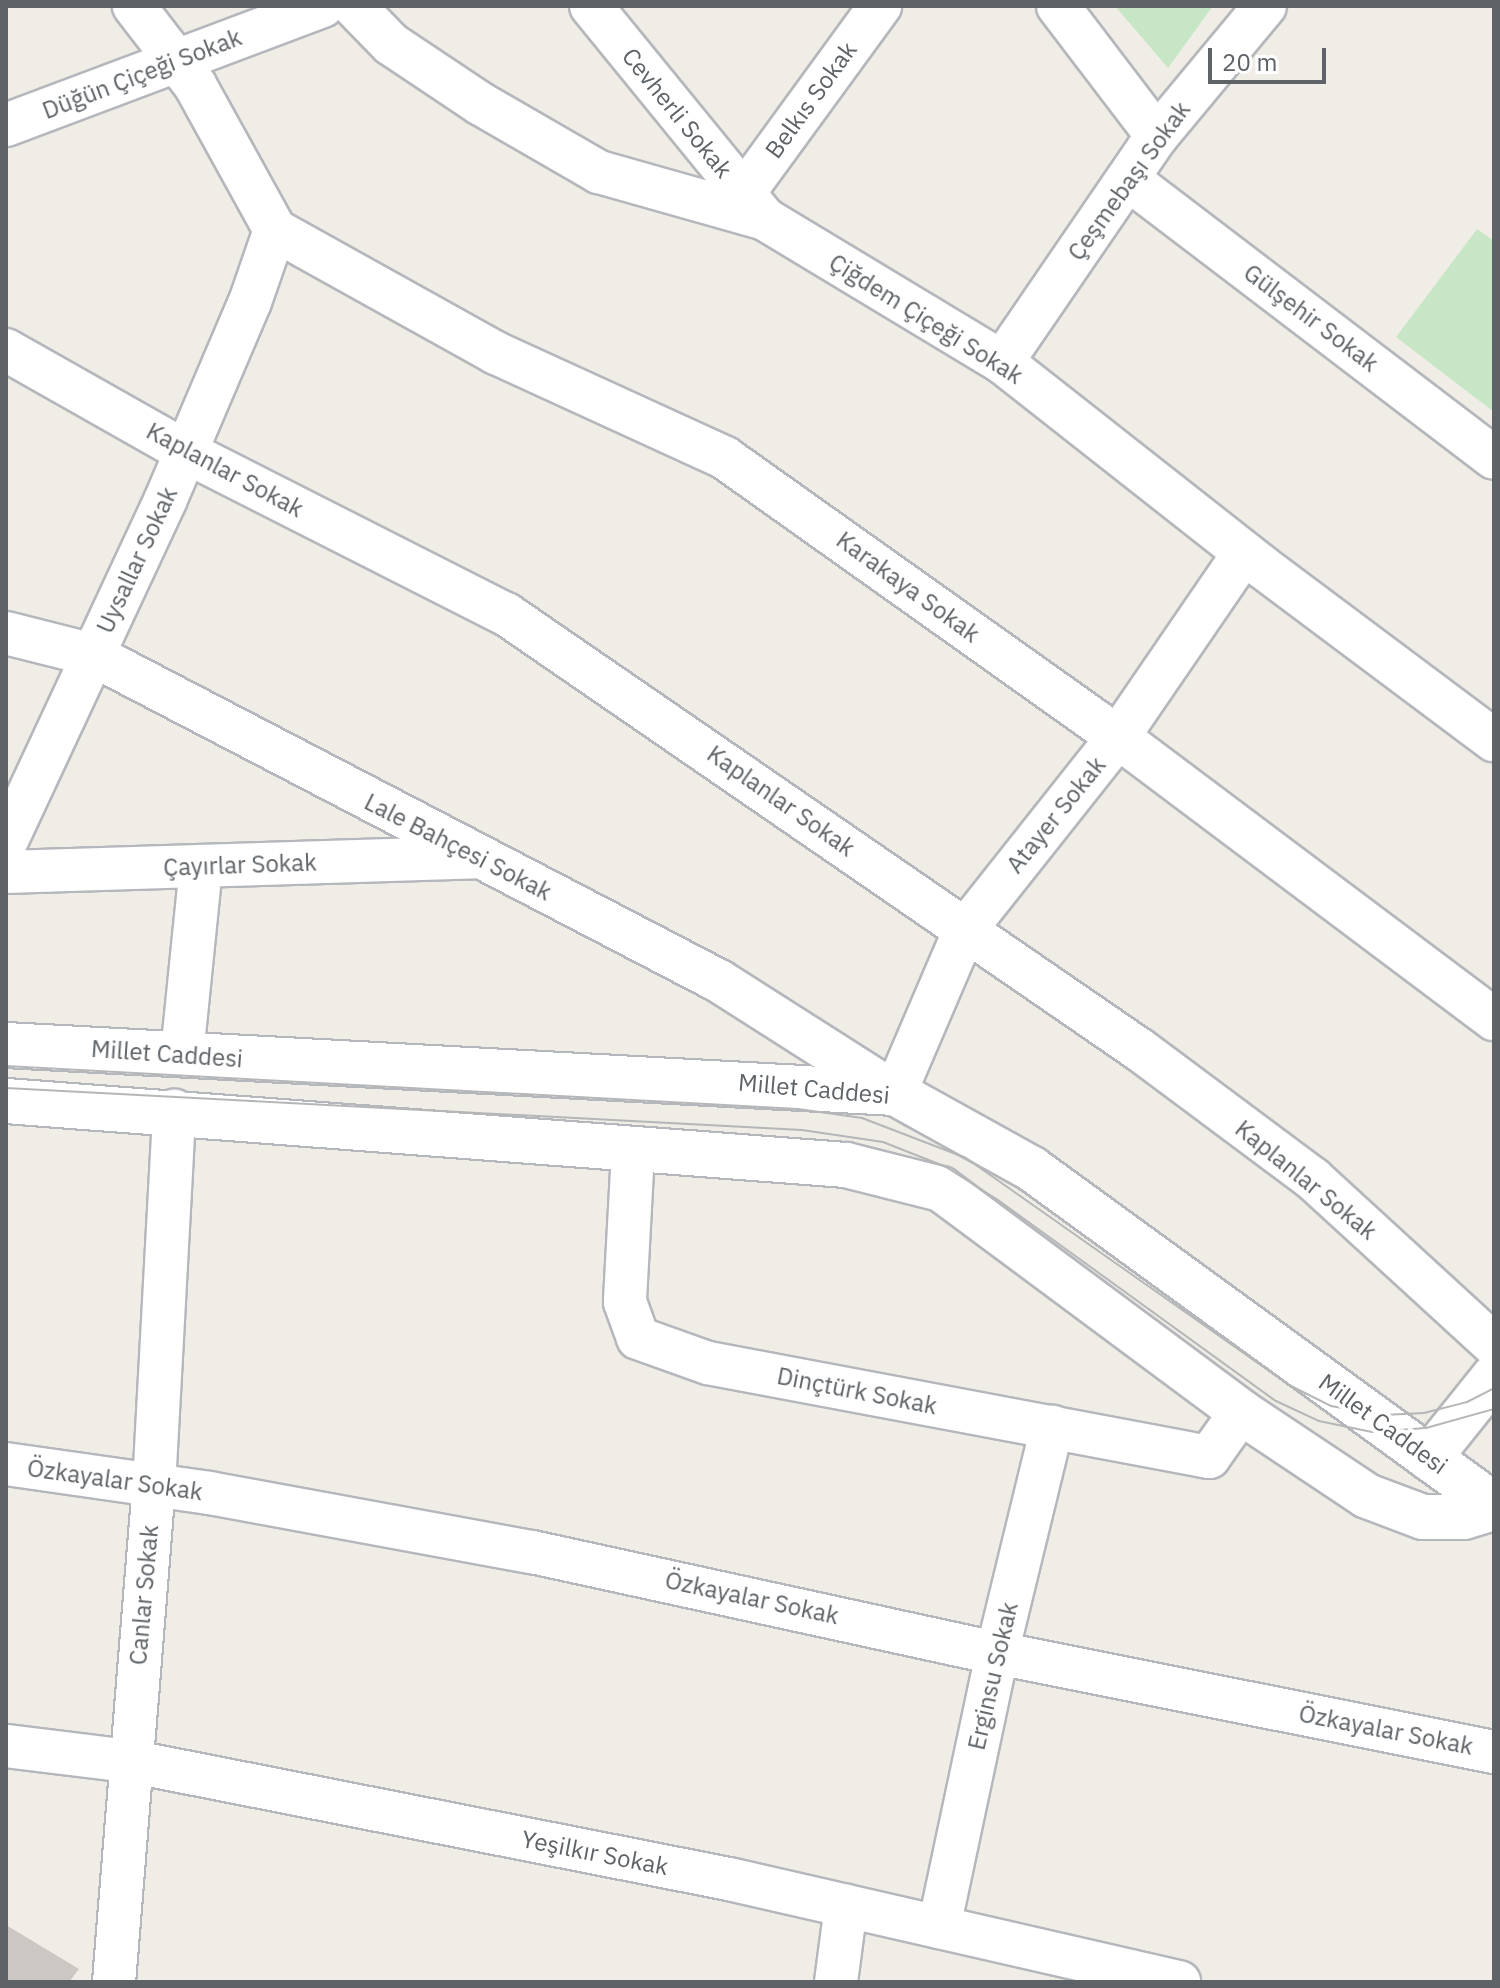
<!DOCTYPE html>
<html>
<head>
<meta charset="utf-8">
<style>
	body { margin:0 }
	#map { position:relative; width:1500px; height:1988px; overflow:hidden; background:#f0ede7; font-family:"IBM Plex Sans",sans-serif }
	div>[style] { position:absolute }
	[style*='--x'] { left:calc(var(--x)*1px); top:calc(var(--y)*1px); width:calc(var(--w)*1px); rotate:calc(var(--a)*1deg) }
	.green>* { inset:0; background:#c7e6c5 }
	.building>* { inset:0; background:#cbc8c3 }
	.roads { filter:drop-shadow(2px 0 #b4b7bb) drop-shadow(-2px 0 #b4b7bb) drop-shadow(0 2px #b4b7bb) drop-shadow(0 -2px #b4b7bb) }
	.minor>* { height:42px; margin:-21px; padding:0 21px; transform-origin:21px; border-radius:21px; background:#fff }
	.secondary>* { height:44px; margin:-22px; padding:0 22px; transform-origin:22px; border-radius:22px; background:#fff }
	.tram>* { height:2px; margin:-1px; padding:0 1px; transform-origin:1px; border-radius:1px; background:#b5b6b7 }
	span { translate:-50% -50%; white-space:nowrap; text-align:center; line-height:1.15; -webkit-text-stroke:8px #fff; paint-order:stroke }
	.street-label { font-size:24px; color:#5e6367 }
	.frame { position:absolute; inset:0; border:8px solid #5e6367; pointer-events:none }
	.scale { position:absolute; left:1208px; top:48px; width:118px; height:36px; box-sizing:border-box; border:4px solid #5e6367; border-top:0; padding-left:10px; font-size:24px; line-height:28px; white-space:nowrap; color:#5e6367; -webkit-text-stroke:6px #fff; paint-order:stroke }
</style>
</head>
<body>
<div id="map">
	<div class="green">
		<i style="clip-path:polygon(1115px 6px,1213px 6px,1168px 68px)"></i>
		<i style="clip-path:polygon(1477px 229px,1494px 241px,1494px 412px,1396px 337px)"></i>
	</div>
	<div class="building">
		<i style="clip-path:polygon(6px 1925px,79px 1969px,69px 1982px,6px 1982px)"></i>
	</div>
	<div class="roads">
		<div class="minor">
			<i style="--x:354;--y:6;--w:53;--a:45.8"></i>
			<i style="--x:391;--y:44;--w:108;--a:33.7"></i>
			<i style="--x:481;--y:104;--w:136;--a:30"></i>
			<i style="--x:599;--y:172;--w:173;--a:15.8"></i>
			<i style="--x:765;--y:219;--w:277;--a:31.1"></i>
			<i style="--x:1002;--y:362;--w:330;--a:38.2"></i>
			<i style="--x:1261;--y:566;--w:291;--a:36.8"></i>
			<i style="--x:591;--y:6;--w:275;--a:50.8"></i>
			<i style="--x:1058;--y:6;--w:163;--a:52.7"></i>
			<i style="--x:6;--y:125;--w:338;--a:-20.6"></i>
			<i style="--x:1128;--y:179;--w:460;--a:37.3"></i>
			<i style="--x:743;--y:194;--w:233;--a:-53.9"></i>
			<i style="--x:275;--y:230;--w:253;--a:29.1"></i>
			<i style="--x:496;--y:353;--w:252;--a:24.6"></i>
			<i style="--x:725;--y:458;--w:482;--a:35.4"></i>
			<i style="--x:1118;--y:737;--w:470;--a:36.9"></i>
			<i style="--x:6;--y:350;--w:207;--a:29.5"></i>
			<i style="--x:186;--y:452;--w:359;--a:26.9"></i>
			<i style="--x:506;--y:614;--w:769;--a:34.52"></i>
			<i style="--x:1140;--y:1050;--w:216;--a:36.7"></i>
			<i style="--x:1313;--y:1179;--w:246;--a:42.5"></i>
			<i style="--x:1002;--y:362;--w:274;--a:-55.6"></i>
			<i style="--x:1157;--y:136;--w:169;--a:-50.3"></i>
			<i style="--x:6;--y:633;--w:90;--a:14.2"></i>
			<i style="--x:93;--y:655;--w:706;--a:27.51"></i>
			<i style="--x:719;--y:981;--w:209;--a:32.5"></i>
			<i style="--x:895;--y:1093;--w:177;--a:-66.8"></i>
			<i style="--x:965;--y:930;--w:246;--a:-51.6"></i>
			<i style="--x:1118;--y:737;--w:223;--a:-55.6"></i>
			<i style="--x:6;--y:842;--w:376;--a:-65"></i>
			<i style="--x:165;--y:501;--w:216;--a:-66.9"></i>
			<i style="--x:250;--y:302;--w:76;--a:-70.9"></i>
			<i style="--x:275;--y:230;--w:166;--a:-118.9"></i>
			<i style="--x:195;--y:85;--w:100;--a:-127.7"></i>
			<i style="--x:6;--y:872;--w:467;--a:-1.8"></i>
			<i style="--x:182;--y:1054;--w:189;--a:-84.2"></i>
			<i style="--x:633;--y:1152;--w:150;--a:93.1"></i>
			<i style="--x:625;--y:1302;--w:38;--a:70"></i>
			<i style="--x:638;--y:1338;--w:74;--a:19.7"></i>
			<i style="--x:708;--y:1363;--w:510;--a:10.63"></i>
			<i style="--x:1209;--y:1457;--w:55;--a:-54.6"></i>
			<i style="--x:6;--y:1464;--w:205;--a:8.1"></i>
			<i style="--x:209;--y:1493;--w:328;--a:10.4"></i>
			<i style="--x:532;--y:1552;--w:476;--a:12.3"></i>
			<i style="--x:997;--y:1653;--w:507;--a:11.27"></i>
			<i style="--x:6;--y:1746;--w:124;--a:7"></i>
			<i style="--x:129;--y:1761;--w:611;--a:11.13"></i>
			<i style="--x:729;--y:1879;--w:462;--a:12.9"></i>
			<i style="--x:939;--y:1927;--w:280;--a:-78"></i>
			<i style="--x:997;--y:1653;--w:233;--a:-76.3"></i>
			<i style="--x:114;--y:1982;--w:498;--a:-85.4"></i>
			<i style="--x:154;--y:1486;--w:376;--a:-86.9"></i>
			<i style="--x:836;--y:1982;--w:77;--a:-82.5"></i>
		</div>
		<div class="secondary">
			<i style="--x:6;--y:1045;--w:890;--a:3.09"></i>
			<i style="--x:895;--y:1093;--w:157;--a:29"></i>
			<i style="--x:1032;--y:1169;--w:571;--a:36.03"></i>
			<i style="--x:6;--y:1101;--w:842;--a:4.36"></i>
			<i style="--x:846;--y:1165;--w:98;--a:14.2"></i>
			<i style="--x:941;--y:1189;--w:374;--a:36.6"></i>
			<i style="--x:1241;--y:1412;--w:151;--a:33.7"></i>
			<i style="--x:1367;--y:1496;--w:60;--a:20.6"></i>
			<i style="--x:1423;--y:1517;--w:41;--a:0"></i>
			<i style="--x:1464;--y:1517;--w:31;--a:-17"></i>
			<i style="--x:1429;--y:1458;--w:104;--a:-51.3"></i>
		</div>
	</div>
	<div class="tram">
		<i style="--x:6;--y:1066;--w:793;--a:3.11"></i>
		<i style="--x:798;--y:1109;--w:65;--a:8"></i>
		<i style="--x:862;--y:1118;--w:111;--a:21"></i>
		<i style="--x:966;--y:1158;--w:397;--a:35.1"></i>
		<i style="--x:1291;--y:1386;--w:45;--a:26.6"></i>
		<i style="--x:1331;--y:1406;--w:53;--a:9.8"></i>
		<i style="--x:1383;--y:1415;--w:41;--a:-2.8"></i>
		<i style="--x:1424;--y:1413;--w:44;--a:-14.3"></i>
		<i style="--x:1467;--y:1402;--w:30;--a:-27"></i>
		<i style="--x:6;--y:1088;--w:797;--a:3.02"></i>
		<i style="--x:802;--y:1130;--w:82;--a:8.4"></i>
		<i style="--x:883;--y:1142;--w:68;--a:21.6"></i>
		<i style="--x:946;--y:1167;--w:62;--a:32.4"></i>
		<i style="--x:998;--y:1200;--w:343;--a:35.9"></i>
		<i style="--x:1276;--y:1401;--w:47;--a:24.9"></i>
		<i style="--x:1319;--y:1421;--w:54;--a:11.7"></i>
		<i style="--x:1372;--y:1432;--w:54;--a:-4.2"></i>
		<i style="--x:1426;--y:1428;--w:71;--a:-15.6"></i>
	</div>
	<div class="street-label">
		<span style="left:142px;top:74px;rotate:-21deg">Düğün Çiçeği Sokak</span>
		<span style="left:811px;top:100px;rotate:-54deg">Belkıs Sokak</span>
		<span style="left:677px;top:113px;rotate:51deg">Cevherli Sokak</span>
		<span style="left:1129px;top:181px;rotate:-54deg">Çeşmebaşı Sokak</span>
		<span style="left:1311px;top:318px;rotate:37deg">Gülşehir Sokak</span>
		<span style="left:926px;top:319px;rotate:32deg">Çiğdem Çiçeği Sokak</span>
		<span style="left:225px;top:470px;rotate:28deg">Kaplanlar Sokak</span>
		<span style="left:137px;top:560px;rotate:-65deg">Uysallar Sokak</span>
		<span style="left:908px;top:587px;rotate:36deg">Karakaya Sokak</span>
		<span style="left:781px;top:801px;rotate:35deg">Kaplanlar Sokak</span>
		<span style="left:1056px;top:815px;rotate:-51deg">Atayer Sokak</span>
		<span style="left:458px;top:847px;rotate:27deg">Lale Bahçesi Sokak</span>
		<span style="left:240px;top:865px;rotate:-2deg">Çayırlar Sokak</span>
		<span style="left:167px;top:1054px;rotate:4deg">Millet Caddesi</span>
		<span style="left:814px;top:1089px;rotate:5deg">Millet Caddesi</span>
		<span style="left:1306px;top:1180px;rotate:39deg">Kaplanlar Sokak</span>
		<span style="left:857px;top:1391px;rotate:11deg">Dinçtürk Sokak</span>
		<span style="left:1383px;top:1424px;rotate:36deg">Millet Caddesi</span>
		<span style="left:115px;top:1480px;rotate:8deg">Özkayalar Sokak</span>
		<span style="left:144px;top:1595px;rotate:-85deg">Canlar Sokak</span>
		<span style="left:752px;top:1598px;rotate:12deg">Özkayalar Sokak</span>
		<span style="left:993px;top:1676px;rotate:-77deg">Erginsu Sokak</span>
		<span style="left:1386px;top:1730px;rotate:11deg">Özkayalar Sokak</span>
		<span style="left:595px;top:1853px;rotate:11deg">Yeşilkır Sokak</span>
	</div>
	<div class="frame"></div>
	<div class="scale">20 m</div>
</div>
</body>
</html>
